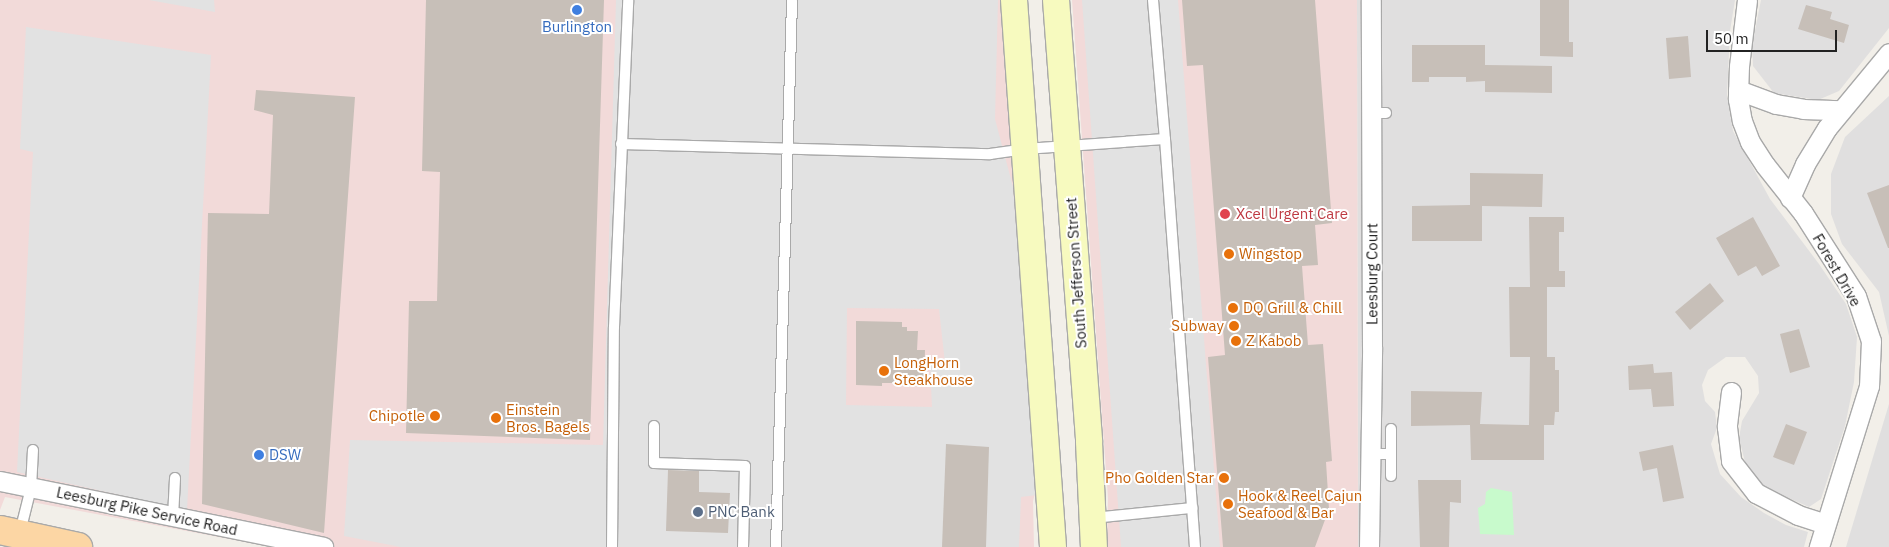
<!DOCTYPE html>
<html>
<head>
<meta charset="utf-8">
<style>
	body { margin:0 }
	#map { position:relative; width:1889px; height:547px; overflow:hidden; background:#f2efe9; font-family:"IBM Plex Sans",sans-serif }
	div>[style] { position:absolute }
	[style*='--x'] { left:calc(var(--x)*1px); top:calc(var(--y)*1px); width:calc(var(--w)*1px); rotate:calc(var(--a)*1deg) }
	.residential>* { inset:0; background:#e0dfdf }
	.commercial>* { inset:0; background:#f2dad9 }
	.park>* { inset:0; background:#c8facc }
	.parking>* { inset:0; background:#e2e2e2 }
	.building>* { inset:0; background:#c7bfb8 }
	.roads { filter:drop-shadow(1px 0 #a9a9a9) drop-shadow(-1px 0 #a9a9a9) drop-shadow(0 1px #a9a9a9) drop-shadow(0 -1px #a9a9a9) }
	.lane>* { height:10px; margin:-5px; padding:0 5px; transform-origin:5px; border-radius:5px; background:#fff }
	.street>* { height:19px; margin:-9.5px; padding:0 9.5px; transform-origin:9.5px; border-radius:9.5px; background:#fff }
	.secondary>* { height:26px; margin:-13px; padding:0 13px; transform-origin:13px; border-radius:13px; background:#f7fabf }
	.primary>* { height:28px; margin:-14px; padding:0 14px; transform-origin:14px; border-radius:14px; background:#fcd6a4 }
	.dots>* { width:14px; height:14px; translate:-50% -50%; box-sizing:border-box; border:2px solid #fff; border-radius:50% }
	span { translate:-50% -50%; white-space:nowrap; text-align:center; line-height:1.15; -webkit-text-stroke:4px #fff; paint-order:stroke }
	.shop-label { font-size:15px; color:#366cbe }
	.left { translate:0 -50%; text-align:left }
	.health-label { font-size:15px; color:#be3a42 }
	.food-label { font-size:15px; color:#c56008 }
	.right { translate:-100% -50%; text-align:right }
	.street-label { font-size:15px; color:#222 }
	.service-label { font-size:15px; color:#4e5e75 }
	.scale { position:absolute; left:1706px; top:30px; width:131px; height:22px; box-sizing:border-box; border:2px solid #222; border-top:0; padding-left:6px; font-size:15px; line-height:18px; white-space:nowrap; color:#222; -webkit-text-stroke:4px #fff; paint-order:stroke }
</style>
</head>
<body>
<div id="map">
	<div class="residential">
		<i style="clip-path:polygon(1357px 0,1735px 0,1730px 31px,1727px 96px,1733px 131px,1770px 199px,1819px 264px,1846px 304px,1857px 337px,1854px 382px,1845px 426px,1821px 499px,1809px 507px,1764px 487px,1746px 466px,1739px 438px,1742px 421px,1759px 393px,1758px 376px,1745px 357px,1726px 357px,1708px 370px,1702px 385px,1705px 401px,1715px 412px,1717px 428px,1711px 444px,1720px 474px,1741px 497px,1764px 513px,1786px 525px,1808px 532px,1804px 547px,1358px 547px)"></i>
		<i style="clip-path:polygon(1761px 0,1889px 0,1889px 28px,1839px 91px,1818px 100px,1774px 93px,1753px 66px,1752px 46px)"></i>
		<i style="clip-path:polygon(1889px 96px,1889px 336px,1879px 292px,1842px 244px,1831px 214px,1831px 174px,1845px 137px)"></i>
		<i style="clip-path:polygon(1889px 404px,1889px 547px,1846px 547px)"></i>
	</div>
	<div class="commercial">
		<i style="clip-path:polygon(0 0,1010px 0,1038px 483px,1033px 501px,1034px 547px,272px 547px,5px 497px,0 510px)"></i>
		<i style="clip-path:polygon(1072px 0,1357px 0,1358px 547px,1107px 547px,1108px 498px)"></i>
	</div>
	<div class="park">
		<i style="clip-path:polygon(1491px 488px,1512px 492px,1514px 535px,1480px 534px,1478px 508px,1485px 504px,1486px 492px)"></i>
	</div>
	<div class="parking">
		<i style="clip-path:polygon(149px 0,214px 0,215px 12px)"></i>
		<i style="clip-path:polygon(evenodd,616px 0,998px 0,995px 119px,1013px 187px,1037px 495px,1021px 497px,1019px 547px,401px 547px,344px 536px,350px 440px,603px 445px,616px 0,847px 308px,939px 309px,945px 363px,930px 365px,932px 407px,846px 405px,847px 308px)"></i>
		<i style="clip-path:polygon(1082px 0,1178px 0,1220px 547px,1121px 547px)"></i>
		<i style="clip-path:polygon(26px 27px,211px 55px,187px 510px,17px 472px,33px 152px,20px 149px)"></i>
	</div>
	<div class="building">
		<i style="clip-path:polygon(426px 0,604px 0,590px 440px,406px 433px,409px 301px,437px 301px,440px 172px,422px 171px)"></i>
		<i style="clip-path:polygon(1182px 0,1315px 0,1332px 223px,1315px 225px,1318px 265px,1302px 266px,1308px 345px,1323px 344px,1332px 461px,1326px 462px,1329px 509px,1315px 547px,1223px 547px,1208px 357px,1225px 355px,1203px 65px,1187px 66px)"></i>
		<i style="clip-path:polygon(1540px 0,1569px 0,1569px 42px,1573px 42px,1573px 57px,1540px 56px)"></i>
		<i style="clip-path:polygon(1806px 5px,1832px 12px,1830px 19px,1849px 25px,1844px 43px,1798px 29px)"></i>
		<i style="clip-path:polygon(1688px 36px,1691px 77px,1669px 79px,1666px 38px)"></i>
		<i style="clip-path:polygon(1412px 45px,1485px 45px,1485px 65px,1552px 66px,1552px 93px,1485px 92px,1485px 81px,1466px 82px,1466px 77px,1429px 77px,1429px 82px,1412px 82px)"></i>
		<i style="clip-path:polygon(256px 90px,355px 97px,324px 533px,202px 504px,208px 213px,269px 214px,273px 115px,254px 110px)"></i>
		<i style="clip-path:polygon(1470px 173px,1543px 174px,1542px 207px,1482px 206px,1482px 241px,1412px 241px,1412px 206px,1470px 205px)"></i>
		<i style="clip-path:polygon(1889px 185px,1889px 248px,1888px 248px,1867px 193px)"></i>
		<i style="clip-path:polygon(1529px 217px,1564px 217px,1564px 232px,1559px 232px,1559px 271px,1565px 271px,1565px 287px,1547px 287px,1547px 357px,1555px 357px,1555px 370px,1559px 370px,1559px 412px,1555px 412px,1554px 425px,1544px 425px,1544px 460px,1471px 460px,1470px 425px,1411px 426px,1411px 391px,1482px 392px,1480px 424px,1529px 425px,1530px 357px,1510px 357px,1509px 287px,1530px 287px)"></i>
		<i style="clip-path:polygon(1753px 217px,1780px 266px,1762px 276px,1756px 266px,1738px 276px,1716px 238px)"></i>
		<i style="clip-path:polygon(1710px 283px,1724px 301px,1690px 330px,1675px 312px)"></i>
		<i style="clip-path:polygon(856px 321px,902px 322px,902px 327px,907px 327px,907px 331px,918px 331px,917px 350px,925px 350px,924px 383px,882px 383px,882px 386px,856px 385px)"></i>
		<i style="clip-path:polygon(1799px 329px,1810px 367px,1790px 373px,1780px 334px)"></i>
		<i style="clip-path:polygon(1653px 364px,1654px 373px,1672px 372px,1674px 406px,1653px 407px,1651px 389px,1629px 390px,1628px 366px)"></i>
		<i style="clip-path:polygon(1786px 424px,1807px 432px,1794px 465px,1773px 457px)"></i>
		<i style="clip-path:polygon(946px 444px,989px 447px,986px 547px,942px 547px)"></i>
		<i style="clip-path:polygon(1673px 445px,1684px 498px,1663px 502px,1657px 468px,1643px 471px,1639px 452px)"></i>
		<i style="clip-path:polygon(668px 470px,699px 471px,699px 492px,730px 493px,728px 533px,666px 531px)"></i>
		<i style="clip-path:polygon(1418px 480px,1461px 480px,1461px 503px,1450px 502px,1449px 547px,1420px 547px)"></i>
	</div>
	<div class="roads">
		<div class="lane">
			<i style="--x:1153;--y:0;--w:140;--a:85.1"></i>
			<i style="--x:1165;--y:139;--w:409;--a:85.8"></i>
			<i style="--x:1372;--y:113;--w:14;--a:0"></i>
			<i style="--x:621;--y:144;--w:369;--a:1.6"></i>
			<i style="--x:990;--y:154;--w:35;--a:-8"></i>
			<i style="--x:1025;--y:149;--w:140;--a:-4.1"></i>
			<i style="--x:654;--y:426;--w:37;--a:90"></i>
			<i style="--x:654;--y:463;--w:91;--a:1.9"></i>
			<i style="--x:745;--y:466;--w:81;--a:91.4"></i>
			<i style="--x:1370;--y:454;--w:21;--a:0"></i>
			<i style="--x:1391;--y:454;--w:25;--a:-90"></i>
			<i style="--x:1391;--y:454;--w:22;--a:90"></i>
			<i style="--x:173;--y:517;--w:39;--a:-87"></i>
			<i style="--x:1093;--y:518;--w:100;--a:-5.8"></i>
			<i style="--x:20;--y:532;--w:45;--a:-76"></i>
			<i style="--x:31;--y:488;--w:38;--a:-87"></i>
			<i style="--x:612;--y:547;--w:220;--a:-89.5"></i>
			<i style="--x:614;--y:327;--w:327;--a:-87.5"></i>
			<i style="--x:776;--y:547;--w:547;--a:-88.32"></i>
		</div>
		<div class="street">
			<i style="--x:1747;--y:0;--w:66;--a:96.9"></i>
			<i style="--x:1739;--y:66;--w:33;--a:92"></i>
			<i style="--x:1738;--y:99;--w:22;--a:80"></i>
			<i style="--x:1742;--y:121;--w:22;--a:69"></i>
			<i style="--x:1750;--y:142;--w:27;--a:57"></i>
			<i style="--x:1765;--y:165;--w:61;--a:51.6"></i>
			<i style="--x:1803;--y:213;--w:98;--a:57.4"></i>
			<i style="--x:1856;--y:296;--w:47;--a:71.6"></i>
			<i style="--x:1871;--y:341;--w:45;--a:92.5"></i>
			<i style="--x:1869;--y:386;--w:169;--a:107.3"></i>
			<i style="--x:1738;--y:90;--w:40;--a:20.2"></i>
			<i style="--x:1776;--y:104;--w:27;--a:10"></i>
			<i style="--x:1803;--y:109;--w:37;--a:2"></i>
			<i style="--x:1790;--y:198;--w:37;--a:-66"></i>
			<i style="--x:1805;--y:164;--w:42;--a:-58.6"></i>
			<i style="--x:1827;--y:128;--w:97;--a:-50.4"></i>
			<i style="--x:1731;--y:392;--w:35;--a:97"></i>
			<i style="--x:1727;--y:427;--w:34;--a:83"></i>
			<i style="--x:1731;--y:461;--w:41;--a:52"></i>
			<i style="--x:1756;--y:493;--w:47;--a:27.6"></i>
			<i style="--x:1798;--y:515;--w:28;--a:18"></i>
			<i style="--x:0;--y:481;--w:330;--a:11.5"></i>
			<i style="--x:1369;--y:547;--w:200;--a:-89.1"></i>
			<i style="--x:1372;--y:347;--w:347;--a:-90.2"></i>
		</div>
		<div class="secondary">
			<i style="--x:1014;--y:0;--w:548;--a:85.92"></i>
			<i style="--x:1056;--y:0;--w:443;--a:85.7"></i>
			<i style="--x:1089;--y:442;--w:105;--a:87.3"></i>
		</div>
		<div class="primary">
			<i style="--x:0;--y:530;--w:80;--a:12.3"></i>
		</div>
	</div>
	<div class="dots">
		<i style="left:577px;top:10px;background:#3f7fe0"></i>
		<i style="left:1225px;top:214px;background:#e0444e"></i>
		<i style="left:1229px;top:254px;background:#e8710a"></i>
		<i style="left:1233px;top:308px;background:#e8710a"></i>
		<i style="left:1234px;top:326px;background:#e8710a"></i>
		<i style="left:1236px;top:341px;background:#e8710a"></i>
		<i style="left:884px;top:371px;background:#e8710a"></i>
		<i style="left:435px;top:416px;background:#e8710a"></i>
		<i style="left:496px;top:418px;background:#e8710a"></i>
		<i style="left:259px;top:455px;background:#3f7fe0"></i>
		<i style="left:1224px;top:478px;background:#e8710a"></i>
		<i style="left:1228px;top:504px;background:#e8710a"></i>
		<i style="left:698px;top:512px;background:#5c6f8a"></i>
	</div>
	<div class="shop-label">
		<span style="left:577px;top:27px">Burlington</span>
		<span class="left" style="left:269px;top:455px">DSW</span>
	</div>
	<div class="health-label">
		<span class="left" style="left:1236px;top:214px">Xcel Urgent Care</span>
	</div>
	<div class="food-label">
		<span class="left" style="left:1239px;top:254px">Wingstop</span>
		<span class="left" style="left:1243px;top:308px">DQ Grill &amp; Chill</span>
		<span class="right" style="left:1224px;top:326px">Subway</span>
		<span class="left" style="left:1246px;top:341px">Z Kabob</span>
		<span class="left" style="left:894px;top:371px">LongHorn<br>Steakhouse</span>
		<span class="left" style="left:506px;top:418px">Einstein<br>Bros. Bagels</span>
		<span class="right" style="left:425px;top:416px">Chipotle</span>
		<span class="right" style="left:1214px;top:478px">Pho Golden Star</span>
		<span class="left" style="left:1238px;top:504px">Hook &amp; Reel Cajun<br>Seafood &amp; Bar</span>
	</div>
	<div class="street-label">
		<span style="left:1837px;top:270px;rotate:60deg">Forest Drive</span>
		<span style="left:1076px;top:273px;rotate:-94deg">South Jefferson Street</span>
		<span style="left:1372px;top:274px;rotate:-90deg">Leesburg Court</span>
		<span style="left:147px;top:511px;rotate:12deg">Leesburg Pike Service Road</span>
	</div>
	<div class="service-label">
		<span class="left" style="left:708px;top:512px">PNC Bank</span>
	</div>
	<div class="scale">50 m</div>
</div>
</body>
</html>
